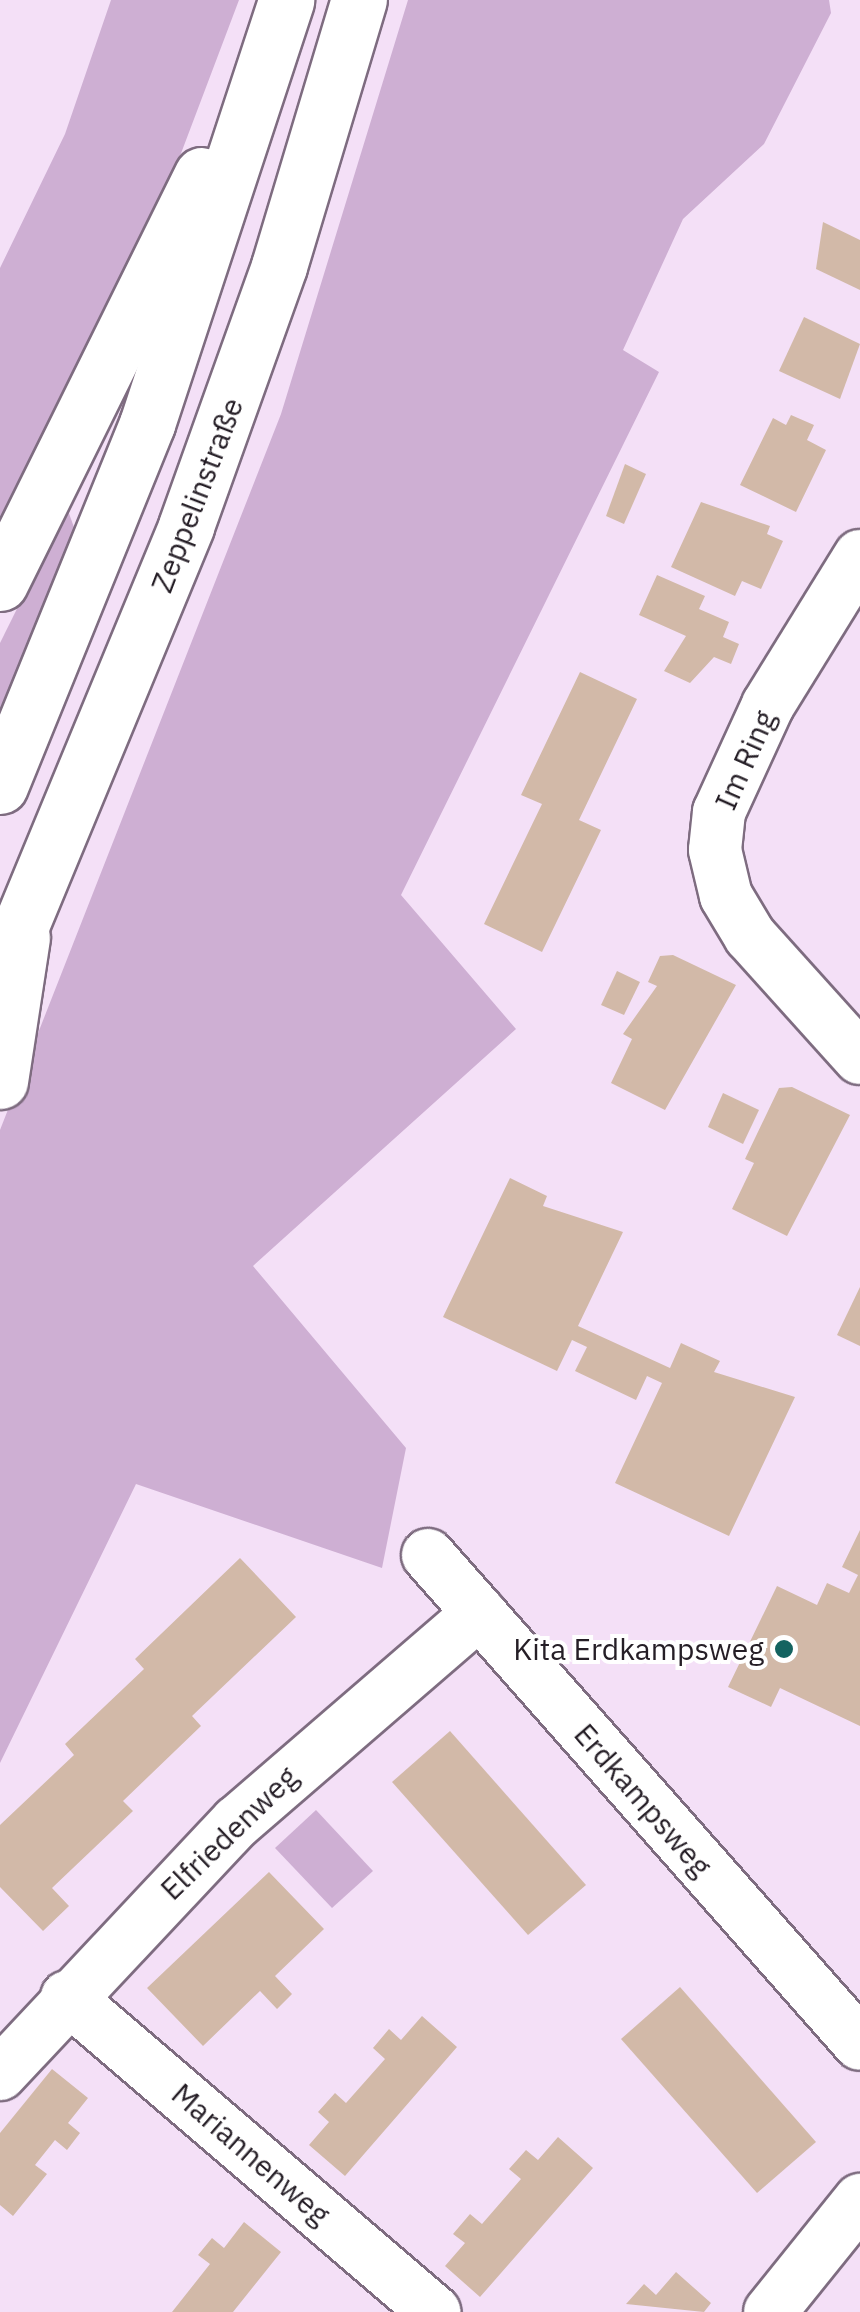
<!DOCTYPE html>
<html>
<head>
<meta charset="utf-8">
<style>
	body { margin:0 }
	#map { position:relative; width:860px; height:2312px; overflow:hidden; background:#f4e0f7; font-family:"IBM Plex Sans",sans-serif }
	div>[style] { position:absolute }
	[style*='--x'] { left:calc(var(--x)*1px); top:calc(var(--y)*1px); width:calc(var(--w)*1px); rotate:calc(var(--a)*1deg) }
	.green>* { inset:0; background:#ceafd3 }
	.building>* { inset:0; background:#d2b9a8 }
	.roads { filter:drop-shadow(2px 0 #7e6c80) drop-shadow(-2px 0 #7e6c80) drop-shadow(0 2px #7e6c80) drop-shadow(0 -2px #7e6c80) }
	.street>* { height:52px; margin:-26px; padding:0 26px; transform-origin:26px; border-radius:26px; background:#fff }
	.highway>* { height:55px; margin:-27.5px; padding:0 27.5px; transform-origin:27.5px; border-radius:27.5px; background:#fff }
	.dots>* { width:28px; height:28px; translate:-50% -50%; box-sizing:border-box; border:5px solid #fff; border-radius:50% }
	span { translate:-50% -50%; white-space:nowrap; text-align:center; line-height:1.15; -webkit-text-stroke:8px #fff; paint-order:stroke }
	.street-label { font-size:30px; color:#251e26 }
	.poi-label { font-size:30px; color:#251e26 }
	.right { translate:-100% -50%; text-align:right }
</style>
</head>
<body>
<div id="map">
	<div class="green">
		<i style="clip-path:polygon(111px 0,239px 0,163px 201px,0 530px,0 268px,65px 134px)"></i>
		<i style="clip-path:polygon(408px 0,829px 0,831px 13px,764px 144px,683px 219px,623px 350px,659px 372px,401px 895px,516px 1029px,253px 1266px,406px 1448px,382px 1568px,136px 1484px,0 1763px,0 1130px,281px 414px)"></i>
		<i style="clip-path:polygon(67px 508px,75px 530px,0 709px,0 643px)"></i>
		<i style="clip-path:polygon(316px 1810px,373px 1871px,332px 1908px,275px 1848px)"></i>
	</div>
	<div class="building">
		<i style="clip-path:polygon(823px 222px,860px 240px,860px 290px,816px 269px)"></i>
		<i style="clip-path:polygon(804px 317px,860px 344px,840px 399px,779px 371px)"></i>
		<i style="clip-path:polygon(791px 415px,814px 425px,807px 440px,826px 450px,796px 512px,740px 485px,773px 418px,786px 425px)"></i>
		<i style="clip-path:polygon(625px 464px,646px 474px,624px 524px,606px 516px)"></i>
		<i style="clip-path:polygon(701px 502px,770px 526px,767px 534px,783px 541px,761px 589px,742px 581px,735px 596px,671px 567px)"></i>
		<i style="clip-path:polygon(657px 575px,705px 596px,699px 609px,729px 622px,723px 637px,739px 644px,731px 664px,714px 657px,690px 683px,664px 671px,686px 636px,639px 615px)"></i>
		<i style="clip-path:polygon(580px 672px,637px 699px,579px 820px,601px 830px,542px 952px,484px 924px,542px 804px,521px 795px)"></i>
		<i style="clip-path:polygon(673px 955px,736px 985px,665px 1110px,611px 1083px,632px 1039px,623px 1034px,657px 986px,648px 982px,660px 956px)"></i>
		<i style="clip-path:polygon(617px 971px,640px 982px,624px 1015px,601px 1005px)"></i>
		<i style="clip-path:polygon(792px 1087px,850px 1115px,787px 1236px,732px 1209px,754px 1163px,745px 1159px,779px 1088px)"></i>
		<i style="clip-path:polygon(723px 1093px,759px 1110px,743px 1144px,708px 1127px)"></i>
		<i style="clip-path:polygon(510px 1178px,547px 1196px,543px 1206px,623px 1232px,578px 1326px,670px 1368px,681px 1343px,720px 1361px,714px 1372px,795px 1397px,729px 1536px,615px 1483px,662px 1383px,647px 1376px,636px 1400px,575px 1371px,587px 1347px,572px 1340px,557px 1371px,443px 1317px)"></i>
		<i style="clip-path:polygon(860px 1287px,860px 1346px,837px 1335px)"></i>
		<i style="clip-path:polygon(860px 1530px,860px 1726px,780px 1688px,771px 1707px,728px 1687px,777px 1586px,817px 1605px,827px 1583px,849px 1593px,858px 1575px,842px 1567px)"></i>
		<i style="clip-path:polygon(240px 1558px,296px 1617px,192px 1716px,201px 1726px,123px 1801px,133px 1811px,52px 1888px,69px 1906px,43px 1931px,0 1887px,0 1825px,74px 1755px,65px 1744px,144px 1669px,135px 1659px)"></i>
		<i style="clip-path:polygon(450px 1731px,586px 1885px,528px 1935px,392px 1782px)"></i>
		<i style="clip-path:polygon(269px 1872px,324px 1929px,275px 1976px,292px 1994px,277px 2009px,260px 1991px,203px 2046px,147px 1988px)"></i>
		<i style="clip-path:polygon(680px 1987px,816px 2142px,757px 2193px,621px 2039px)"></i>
		<i style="clip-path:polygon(422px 2016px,457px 2047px,345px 2176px,309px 2145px,329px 2122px,318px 2112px,335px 2093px,346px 2103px,385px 2059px,373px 2048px,389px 2029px,401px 2040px)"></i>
		<i style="clip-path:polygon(52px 2069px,88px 2098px,68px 2123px,80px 2133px,67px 2150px,55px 2140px,35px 2165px,47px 2174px,13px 2216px,0 2205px,0 2133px)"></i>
		<i style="clip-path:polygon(558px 2137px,593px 2168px,480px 2297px,445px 2266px,465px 2243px,453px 2234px,470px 2214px,482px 2224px,521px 2179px,509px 2169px,526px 2150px,538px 2160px)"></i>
		<i style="clip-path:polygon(244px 2222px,281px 2252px,233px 2312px,172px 2312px,210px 2264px,198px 2255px,212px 2238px,224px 2248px)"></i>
		<i style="clip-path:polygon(676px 2272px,711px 2303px,704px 2312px,626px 2304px,644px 2284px,656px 2295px)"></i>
	</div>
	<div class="roads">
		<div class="street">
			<i style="--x:860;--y:556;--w:175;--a:121.7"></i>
			<i style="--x:768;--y:705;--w:118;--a:114.6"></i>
			<i style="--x:719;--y:812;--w:38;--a:96"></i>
			<i style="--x:715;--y:850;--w:47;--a:76.6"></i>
			<i style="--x:726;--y:896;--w:47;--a:59"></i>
			<i style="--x:750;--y:936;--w:164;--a:48"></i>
			<i style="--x:428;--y:1555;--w:652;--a:48.54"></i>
			<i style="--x:67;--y:1997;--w:484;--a:40.6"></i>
			<i style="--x:0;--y:2074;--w:346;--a:-46.8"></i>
			<i style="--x:237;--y:1822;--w:320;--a:-40.8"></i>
			<i style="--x:770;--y:2312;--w:144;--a:-51.2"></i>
		</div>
		<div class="highway">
			<i style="--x:0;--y:583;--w:455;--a:-63.7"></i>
			<i style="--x:0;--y:786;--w:391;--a:-67.9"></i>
			<i style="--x:147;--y:424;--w:446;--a:-71.8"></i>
			<i style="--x:0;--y:976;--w:487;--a:-67.5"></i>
			<i style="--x:186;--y:526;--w:276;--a:-70.3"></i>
			<i style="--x:279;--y:266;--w:278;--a:-73.3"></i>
			<i style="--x:0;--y:1081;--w:145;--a:-81.3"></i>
		</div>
	</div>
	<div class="dots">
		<i style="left:784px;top:1649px;background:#146360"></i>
	</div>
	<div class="street-label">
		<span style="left:197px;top:495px;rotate:-69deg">Zeppelinstraße</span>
		<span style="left:745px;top:760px;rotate:-66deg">Im Ring</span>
		<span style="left:643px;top:1800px;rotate:49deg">Erdkampsweg</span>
		<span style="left:229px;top:1833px;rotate:-44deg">Elfriedenweg</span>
		<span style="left:251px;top:2154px;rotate:41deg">Mariannenweg</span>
	</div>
	<div class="poi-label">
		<span class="right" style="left:764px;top:1649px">Kita Erdkampsweg</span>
	</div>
</div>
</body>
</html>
